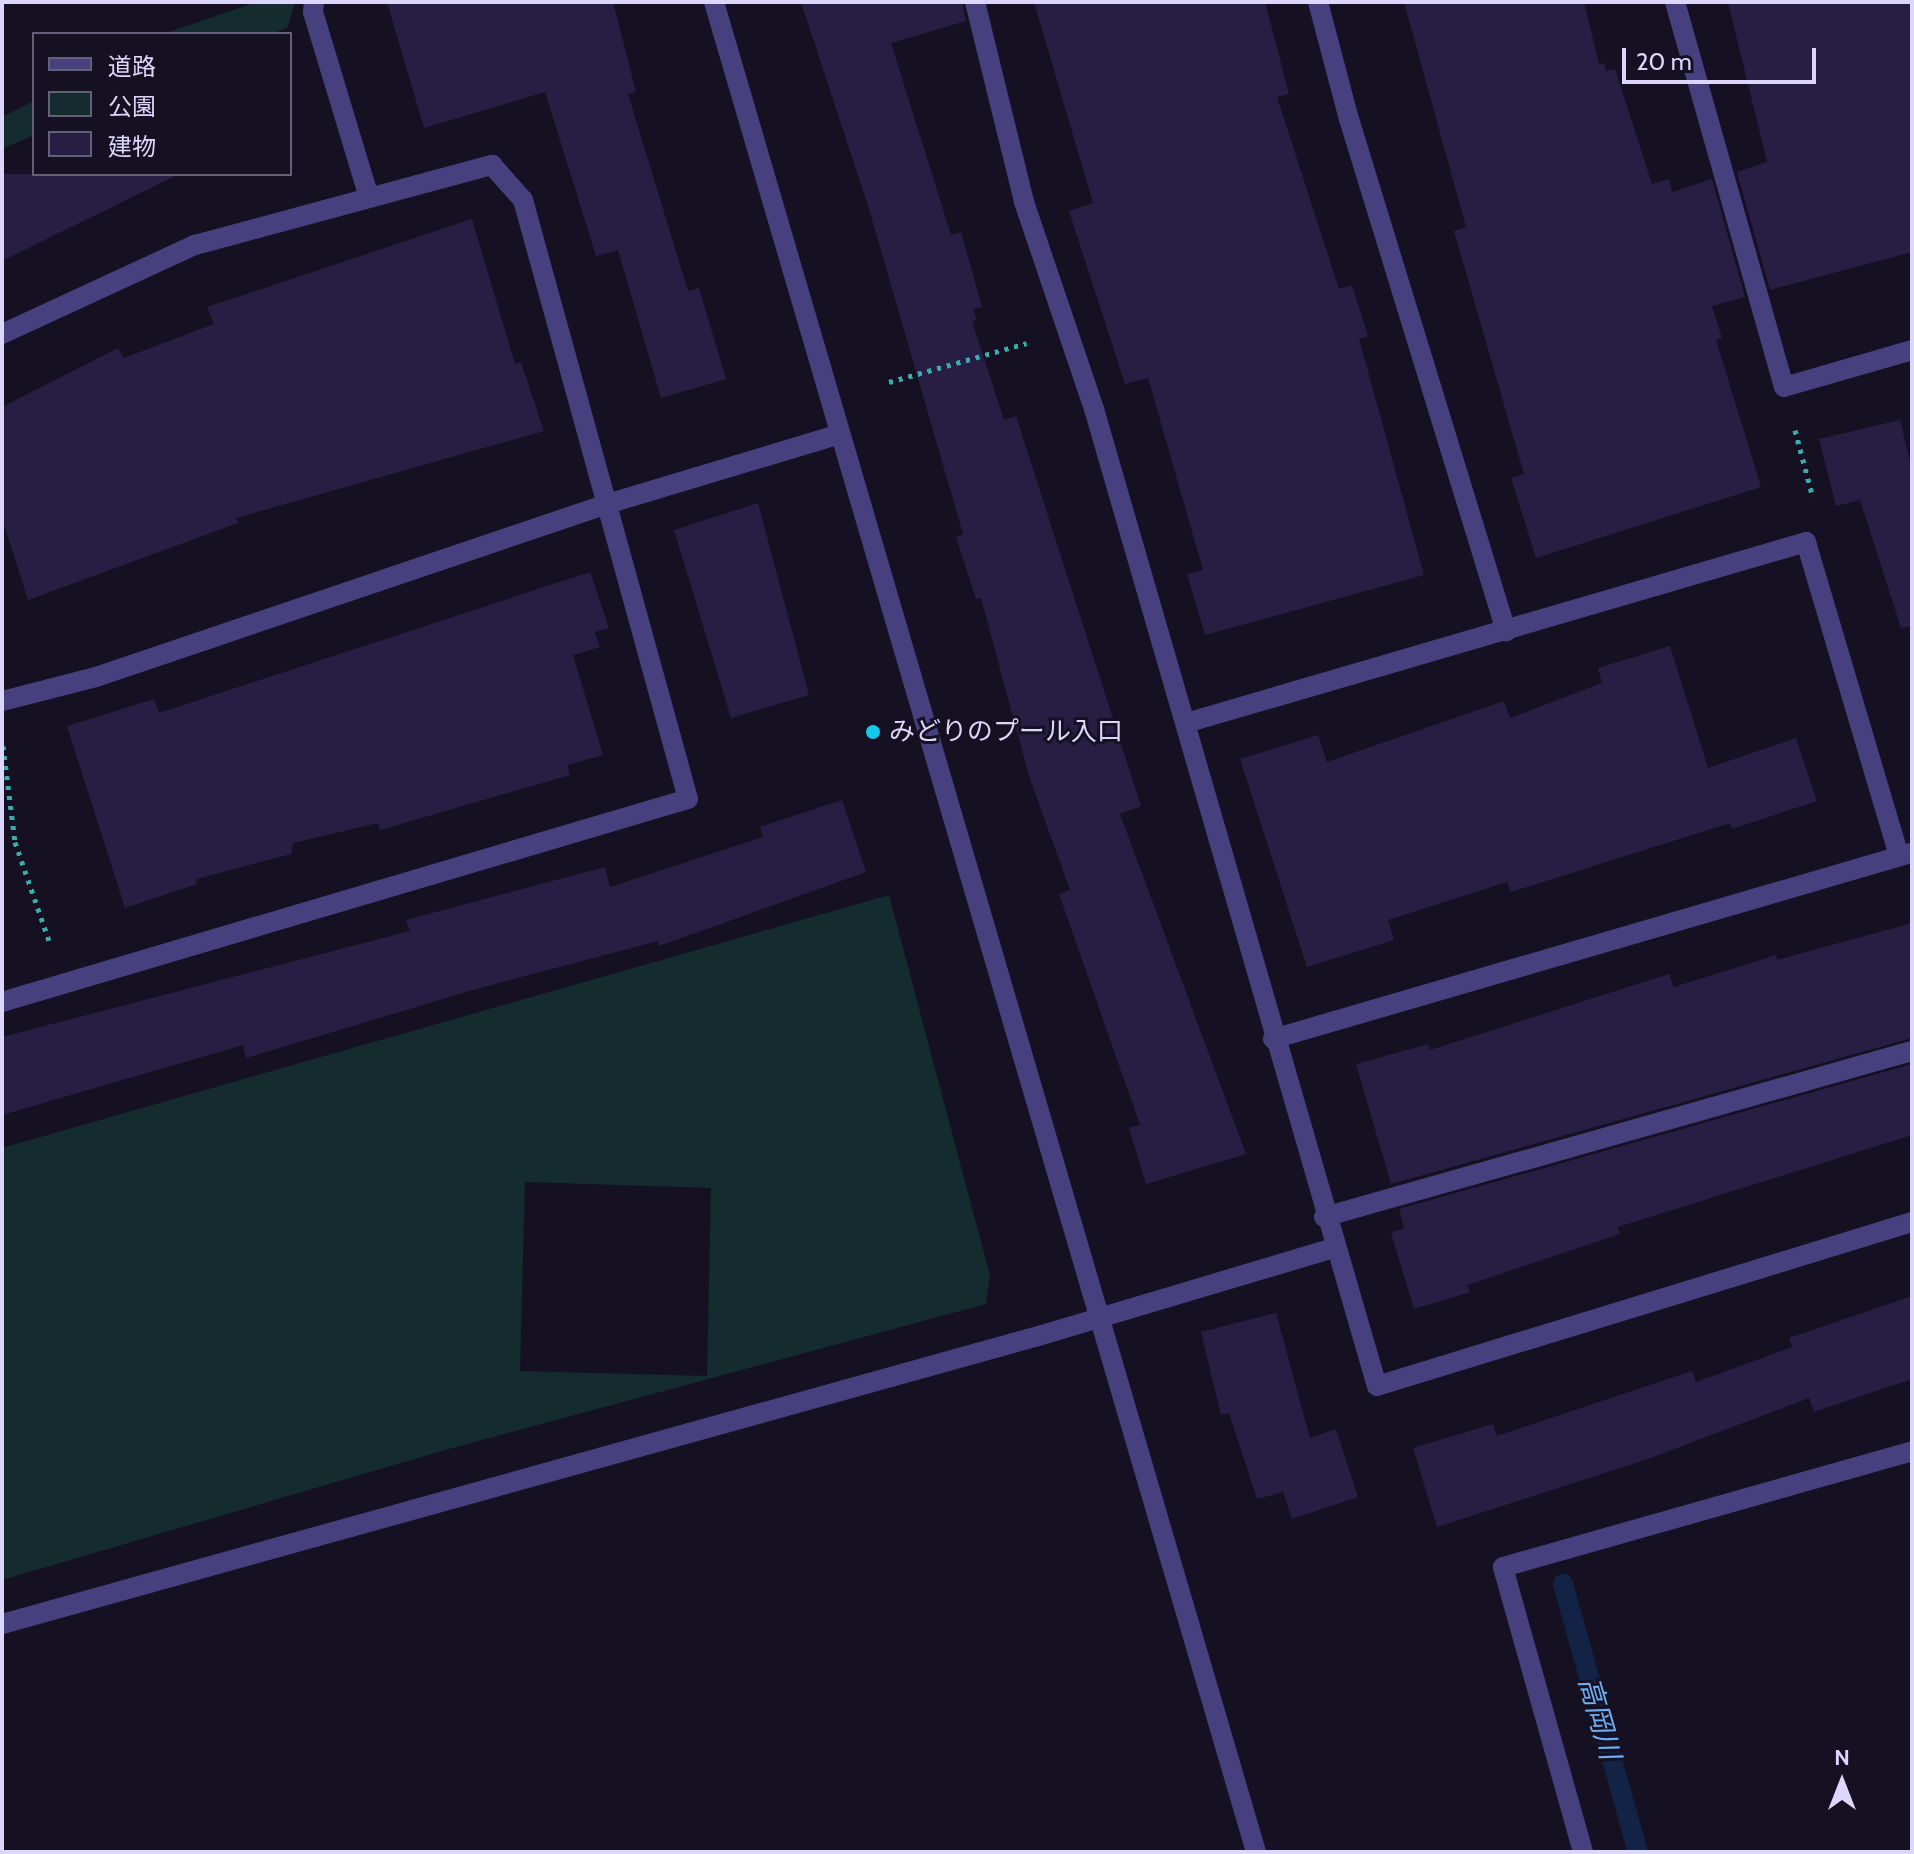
<!DOCTYPE html>
<html>
<head>
<meta charset="utf-8">
<style>
	body { margin:0 }
	#map { position:relative; width:1914px; height:1854px; overflow:hidden; background:#151123; font-family:Cabin,"Noto Sans JP",sans-serif }
	div>[style] { position:absolute }
	[style*='--x'] { left:calc(var(--x)*1px); top:calc(var(--y)*1px); width:calc(var(--w)*1px); rotate:calc(var(--a)*1deg) }
	.green>* { inset:0; background:#142c2d }
	.stream>* { height:20px; margin:-10px; padding:0 10px; transform-origin:10px; border-radius:10px; background:#132345 }
	.building>* { inset:0; background:#281e43 }
	.path>* { height:5px; margin-top:-2.5px; transform-origin:0; background:repeating-linear-gradient(90deg,#3aacac 0 4px,transparent 0 10px) }
	.minor>* { height:20px; margin:-10px; padding:0 10px; transform-origin:10px; border-radius:10px; background:#46407e }
	.dots>* { width:22px; height:22px; translate:-50% -50%; box-sizing:border-box; border:4px solid #151123; border-radius:50% }
	span { translate:-50% -50%; white-space:nowrap; text-align:center; line-height:1.15; -webkit-text-stroke:6px #151123; paint-order:stroke }
	.poi-label { font-size:26px; color:#ddd6fb }
	.left { translate:0 -50%; text-align:left }
	.water-label { font-size:28px; color:#6eadf2; font-style:italic }
	.frame { position:absolute; inset:0; border:4px solid #ddd6fb; pointer-events:none }
	.legend { position:absolute; left:32px; top:32px; width:260px; height:144px; box-sizing:border-box; background:#151123; border:2px solid #656079; margin:0; padding:10px 14px; list-style:none; font-size:24px; color:#ddd6fb }
	.legend li { display:flex; align-items:center; gap:16px; height:40px }
	.legend b { width:40px; border:2px solid #656079 }
	.north { position:absolute; left:1802px; top:1742px; width:80px; height:80px; -webkit-text-stroke:6px #151123; paint-order:stroke; rotate:0deg; font-size:22px; font-weight:700; line-height:32px; text-align:center; color:#ddd6fb }
	.north::after { content:''; display:block; margin:auto; width:28px; height:36px; background:#ddd6fb; clip-path:polygon(50% 0,100% 100%,50% 72%,0 100%) }
	.scale { position:absolute; left:1622px; top:48px; width:194px; height:36px; box-sizing:border-box; border:4px solid #ddd6fb; border-top:0; padding-left:10px; font-size:24px; line-height:28px; white-space:nowrap; color:#ddd6fb; -webkit-text-stroke:6px #151123; paint-order:stroke }
</style>
</head>
<body>
<div id="map">
	<div class="green">
		<i style="clip-path:polygon(257px 2px,295px 2px,288px 27px,272px 34px,163px 34px)"></i>
		<i style="clip-path:polygon(34px 101px,34px 135px,2px 149px,2px 117px)"></i>
		<i style="clip-path:polygon(evenodd,889px 895px,990px 1276px,986px 1304px,445px 1450px,2px 1580px,2px 1148px,889px 895px,525px 1182px,711px 1188px,707px 1376px,520px 1371px,525px 1182px)"></i>
	</div>
	<div class="stream">
		<i style="--x:1563;--y:1584;--w:278;--a:74.4"></i>
	</div>
	<div class="building">
		<i style="clip-path:polygon(387px 2px,613px 2px,636px 92px,628px 94px,688px 291px,699px 288px,726px 379px,661px 398px,618px 250px,596px 256px,545px 92px,424px 128px)"></i>
		<i style="clip-path:polygon(801px 2px,962px 2px,966px 21px,891px 43px,951px 235px,961px 232px,982px 307px,973px 309px,977px 320px,972px 321px,1004px 420px,1016px 416px,1141px 806px,1120px 814px,1246px 1154px,1146px 1184px,1129px 1128px,1140px 1125px,1059px 894px,1070px 890px,1029px 776px,981px 598px,976px 599px,956px 537px,963px 534px,869px 209px)"></i>
		<i style="clip-path:polygon(1034px 2px,1265px 2px,1289px 94px,1277px 97px,1339px 289px,1352px 285px,1368px 336px,1359px 339px,1424px 575px,1205px 635px,1187px 574px,1203px 570px,1148px 378px,1125px 384px,1069px 211px,1093px 203px)"></i>
		<i style="clip-path:polygon(1404px 2px,1584px 2px,1599px 64px,1604px 63px,1606px 71px,1615px 69px,1652px 184px,1669px 179px,1672px 192px,1712px 179px,1745px 297px,1712px 306px,1722px 338px,1716px 340px,1761px 487px,1536px 558px,1511px 478px,1524px 474px,1454px 231px,1466px 227px)"></i>
		<i style="clip-path:polygon(1728px 2px,1912px 2px,1912px 252px,1770px 290px,1737px 172px,1767px 162px)"></i>
		<i style="clip-path:polygon(2px 174px,179px 174px,2px 261px)"></i>
		<i style="clip-path:polygon(472px 219px,515px 364px,521px 362px,544px 431px,236px 518px,238px 523px,28px 600px,2px 518px,2px 407px,118px 348px,124px 358px,214px 324px,207px 307px)"></i>
		<i style="clip-path:polygon(1900px 420px,1912px 470px,1912px 626px,1901px 628px,1860px 500px,1836px 506px,1819px 439px)"></i>
		<i style="clip-path:polygon(758px 503px,809px 695px,731px 718px,674px 530px)"></i>
		<i style="clip-path:polygon(590px 572px,609px 628px,595px 632px,600px 647px,573px 655px,603px 755px,567px 765px,570px 775px,380px 830px,378px 823px,293px 843px,291px 854px,196px 879px,197px 884px,125px 908px,67px 726px,154px 699px,159px 713px)"></i>
		<i style="clip-path:polygon(1670px 646px,1708px 768px,1796px 738px,1817px 801px,1732px 829px,1730px 823px,1511px 892px,1507px 882px,1388px 920px,1394px 940px,1307px 967px,1240px 759px,1318px 735px,1327px 762px,1504px 701px,1510px 718px,1602px 683px,1598px 668px)"></i>
		<i style="clip-path:polygon(842px 800px,866px 872px,659px 946px,658px 941px,480px 988px,246px 1058px,243px 1045px,2px 1115px,2px 1037px,410px 931px,406px 920px,605px 867px,610px 887px,763px 837px,760px 827px)"></i>
		<i style="clip-path:polygon(1912px 923px,1912px 1038px,1391px 1184px,1356px 1064px,1428px 1044px,1430px 1050px,1669px 974px,1674px 987px,1776px 955px,1777px 960px)"></i>
		<i style="clip-path:polygon(1912px 1064px,1912px 1135px,1618px 1227px,1620px 1234px,1467px 1285px,1470px 1292px,1414px 1309px,1391px 1233px,1404px 1228px,1399px 1209px)"></i>
		<i style="clip-path:polygon(1912px 1296px,1912px 1379px,1814px 1412px,1809px 1398px,1648px 1459px,1437px 1527px,1413px 1448px,1493px 1424px,1497px 1436px,1692px 1371px,1696px 1382px,1792px 1347px,1789px 1338px)"></i>
		<i style="clip-path:polygon(1276px 1313px,1310px 1438px,1336px 1429px,1358px 1497px,1292px 1519px,1283px 1492px,1257px 1499px,1229px 1413px,1221px 1415px,1201px 1332px)"></i>
	</div>
	<div class="path">
		<i style="--x:889;--y:382;--w:143;--a:-15.8"></i>
		<i style="--x:1795;--y:430;--w:70;--a:75.2"></i>
		<i style="--x:3;--y:746;--w:97;--a:82.9"></i>
		<i style="--x:15;--y:842;--w:105;--a:71"></i>
	</div>
	<div class="minor">
		<i style="--x:314;--y:2;--w:10;--a:96"></i>
		<i style="--x:313;--y:12;--w:193;--a:73.2"></i>
		<i style="--x:714;--y:2;--w:1928;--a:73.67"></i>
		<i style="--x:975;--y:2;--w:206;--a:76.2"></i>
		<i style="--x:1024;--y:202;--w:219;--a:71.3"></i>
		<i style="--x:1094;--y:409;--w:1017;--a:73.85"></i>
		<i style="--x:1377;--y:1386;--w:560;--a:-17.04"></i>
		<i style="--x:1318;--y:2;--w:121;--a:75.2"></i>
		<i style="--x:1349;--y:119;--w:536;--a:72.95"></i>
		<i style="--x:1675;--y:2;--w:400;--a:74.2"></i>
		<i style="--x:1784;--y:387;--w:133;--a:-16.1"></i>
		<i style="--x:2;--y:334;--w:213;--a:-24.8"></i>
		<i style="--x:195;--y:245;--w:308;--a:-15.1"></i>
		<i style="--x:492;--y:165;--w:47;--a:48.5"></i>
		<i style="--x:523;--y:200;--w:621;--a:74.6"></i>
		<i style="--x:688;--y:799;--w:715;--a:163.52"></i>
		<i style="--x:2;--y:701;--w:97;--a:-14.3"></i>
		<i style="--x:96;--y:677;--w:539;--a:-18.7"></i>
		<i style="--x:607;--y:504;--w:243;--a:-16.7"></i>
		<i style="--x:1186;--y:723;--w:646;--a:-16.27"></i>
		<i style="--x:1806;--y:542;--w:327;--a:73.5"></i>
		<i style="--x:1273;--y:1039;--w:665;--a:-16.25"></i>
		<i style="--x:1324;--y:1217;--w:611;--a:-15.77"></i>
		<i style="--x:2;--y:1624;--w:1079;--a:-15.53"></i>
		<i style="--x:1042;--y:1335;--w:304;--a:-16.6"></i>
		<i style="--x:1583;--y:1852;--w:296;--a:-105.7"></i>
		<i style="--x:1503;--y:1567;--w:425;--a:-15.8"></i>
	</div>
	<div class="dots">
		<i style="left:873px;top:732px;background:#15c7e9"></i>
	</div>
	<div class="poi-label">
		<span class="left" style="left:889px;top:732px">みどりのプール入口</span>
	</div>
	<div class="water-label">
		<span style="left:1600px;top:1718px;rotate:74deg">高岡川</span>
	</div>
	<div class="frame"></div>
	<ul class="legend">
	<li><b style="height:10px;background:#46407e"></b>道路</li>
	<li><b style="height:22px;background:#142c2d"></b>公園</li>
	<li><b style="height:22px;background:#281e43"></b>建物</li>
	</ul>
	<div class="north">N</div>
	<div class="scale">20 m</div>
</div>
</body>
</html>
